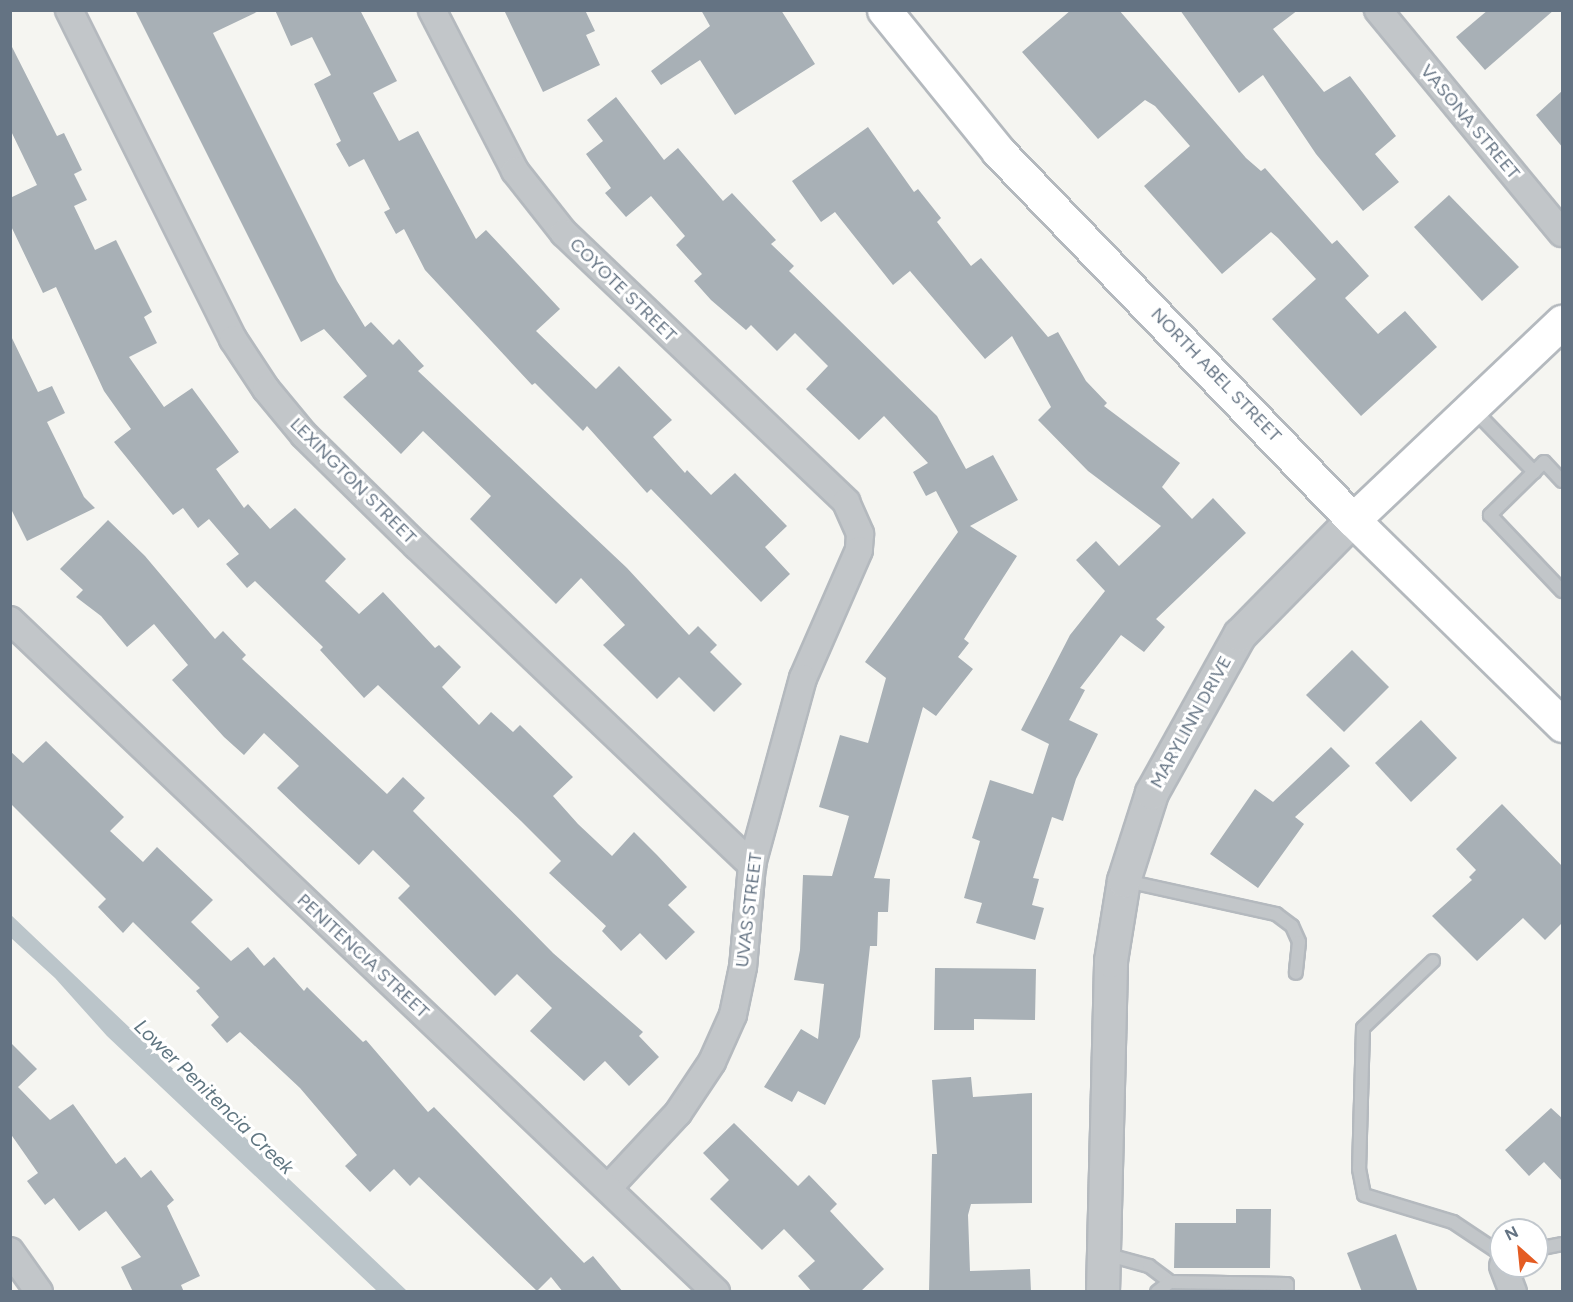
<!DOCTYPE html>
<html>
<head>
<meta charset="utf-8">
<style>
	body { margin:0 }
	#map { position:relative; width:1573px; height:1302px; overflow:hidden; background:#f5f5f1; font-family:Figtree,sans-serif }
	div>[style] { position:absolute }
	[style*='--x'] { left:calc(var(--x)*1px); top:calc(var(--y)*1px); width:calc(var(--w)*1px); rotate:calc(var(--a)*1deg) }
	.water>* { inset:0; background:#bbc5ca }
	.building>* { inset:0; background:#a8b0b6 }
	.roads { filter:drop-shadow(2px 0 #b4b9be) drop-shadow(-2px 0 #b4b9be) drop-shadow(0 2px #b4b9be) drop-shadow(0 -2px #b4b9be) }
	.service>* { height:12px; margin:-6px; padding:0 6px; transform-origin:6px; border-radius:6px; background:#c2c6c9 }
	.minor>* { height:26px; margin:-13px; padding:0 13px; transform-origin:13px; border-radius:13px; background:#c2c6c9 }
	.tertiary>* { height:32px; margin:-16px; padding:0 16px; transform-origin:16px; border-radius:16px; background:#c2c6c9 }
	.secondary>* { height:33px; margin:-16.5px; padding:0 16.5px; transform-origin:16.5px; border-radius:16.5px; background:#fff }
	.primary>* { height:33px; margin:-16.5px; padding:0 16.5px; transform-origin:16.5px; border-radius:16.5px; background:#fff }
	span { translate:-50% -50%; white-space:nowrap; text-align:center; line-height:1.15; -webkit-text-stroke:6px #fff; paint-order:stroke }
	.street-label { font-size:18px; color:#647383 }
	.water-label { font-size:20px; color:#5f7580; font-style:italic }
	.frame { position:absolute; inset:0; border:12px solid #647383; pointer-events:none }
	.north { position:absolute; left:1489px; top:1218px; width:60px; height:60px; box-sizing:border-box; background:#fff; border:2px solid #c1c7cd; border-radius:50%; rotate:333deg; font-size:16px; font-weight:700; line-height:24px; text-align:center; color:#647383 }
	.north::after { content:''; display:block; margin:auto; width:21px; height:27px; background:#e45c23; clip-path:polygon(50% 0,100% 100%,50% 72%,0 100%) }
</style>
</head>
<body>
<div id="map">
	<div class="water">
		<i style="clip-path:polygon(10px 915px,11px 915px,407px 1291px,377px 1291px,107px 1036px,55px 978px,11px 938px)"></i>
	</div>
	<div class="building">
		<i style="clip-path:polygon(135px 10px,261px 10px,213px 33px,337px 281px,365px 327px,371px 322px,393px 345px,399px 339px,424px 366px,418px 371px,627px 568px,689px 635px,698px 626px,717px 645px,710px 652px,742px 684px,714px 712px,679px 677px,657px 699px,603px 645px,625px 625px,581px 578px,556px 604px,470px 519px,491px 496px,423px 431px,401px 454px,343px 397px,367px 376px,324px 329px,301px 342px)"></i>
		<i style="clip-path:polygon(275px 10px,360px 10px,397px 81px,373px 93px,399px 141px,418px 131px,476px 239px,486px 230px,560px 309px,536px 331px,596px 389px,619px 366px,672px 420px,653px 437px,685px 473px,687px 470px,711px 495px,735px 473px,787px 526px,765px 547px,790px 574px,761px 602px,651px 489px,647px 493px,587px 426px,583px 431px,535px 383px,532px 385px,425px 270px,404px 229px,396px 234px,384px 212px,390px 209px,364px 159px,349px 167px,336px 144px,341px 141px,314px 84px,331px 75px,312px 37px,291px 46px)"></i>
		<i style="clip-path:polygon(504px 10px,585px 10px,595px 31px,586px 35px,600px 65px,543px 92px)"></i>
		<i style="clip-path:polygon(701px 10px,781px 10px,815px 64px,735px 115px,700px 60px,661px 85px,651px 71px,710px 26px)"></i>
		<i style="clip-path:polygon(1071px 10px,1119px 10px,1246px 158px,1261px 171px,1265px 168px,1332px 244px,1337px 240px,1369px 276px,1345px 298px,1378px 334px,1405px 311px,1437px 347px,1361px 416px,1272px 319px,1316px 279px,1278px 238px,1271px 232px,1222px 274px,1144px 186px,1190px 146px,1155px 106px,1145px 100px,1098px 139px,1022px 52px)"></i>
		<i style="clip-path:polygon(1180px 10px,1298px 10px,1273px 29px,1324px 92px,1350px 76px,1396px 136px,1375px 154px,1399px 182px,1363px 211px,1316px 154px,1263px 75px,1239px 93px)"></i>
		<i style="clip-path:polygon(1488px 10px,1554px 10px,1485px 70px,1456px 37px)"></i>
		<i style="clip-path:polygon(10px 43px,57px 136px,64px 133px,82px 170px,74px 174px,87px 200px,74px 206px,95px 250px,116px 240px,152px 312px,144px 317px,157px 343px,129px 357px,164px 407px,192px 388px,239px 452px,216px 469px,244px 508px,248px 504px,270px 529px,295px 508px,346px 559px,325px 581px,359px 614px,383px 592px,435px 648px,439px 645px,461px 667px,442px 687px,479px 725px,491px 712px,513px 732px,520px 725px,573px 777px,553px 796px,578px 824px,612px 856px,634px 832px,657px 855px,687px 887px,668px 905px,695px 932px,666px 960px,640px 933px,621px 951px,602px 931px,606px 926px,549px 873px,561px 861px,521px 821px,378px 685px,364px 698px,320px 650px,323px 647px,255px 581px,247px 588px,226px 564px,239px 554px,209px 519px,198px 528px,183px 508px,173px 515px,114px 442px,131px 429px,104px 391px,56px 287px,43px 293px,10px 224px,10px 198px,37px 185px,10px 129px)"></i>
		<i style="clip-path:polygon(1563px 90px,1563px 148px,1536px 115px)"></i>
		<i style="clip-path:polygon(616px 97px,664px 160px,678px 148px,723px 201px,732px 193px,776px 240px,771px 244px,794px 266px,789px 271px,937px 416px,966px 469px,993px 455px,1018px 500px,970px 526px,1017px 556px,964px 639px,969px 643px,958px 657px,973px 669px,936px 716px,923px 707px,874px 878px,890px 879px,888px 912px,878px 912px,877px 946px,870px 946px,860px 1037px,825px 1105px,798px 1091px,792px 1102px,764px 1087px,801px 1029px,818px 1039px,824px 984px,794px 980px,800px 950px,803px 875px,832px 876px,849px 816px,819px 807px,840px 735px,868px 743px,886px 678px,865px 662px,958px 532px,936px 491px,926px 496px,913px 472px,928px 463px,884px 416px,859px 440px,806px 389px,828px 366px,795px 333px,777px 351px,751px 325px,746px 330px,711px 300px,694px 281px,702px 274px,676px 245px,685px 236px,651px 196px,626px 217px,605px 193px,611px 188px,586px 154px,603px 141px,587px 120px)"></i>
		<i style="clip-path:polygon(868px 127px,914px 192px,918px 189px,941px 218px,937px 222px,971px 266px,981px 258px,1048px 337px,1058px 332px,1086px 381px,1107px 403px,1104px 406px,1180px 463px,1162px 487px,1192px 519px,1213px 498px,1246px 533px,1156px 619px,1165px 627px,1144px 652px,1121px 635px,1080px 688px,1085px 690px,1069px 720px,1098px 734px,1076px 779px,1063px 821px,1052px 817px,1033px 878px,1039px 879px,1032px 905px,1044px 908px,1035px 940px,976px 923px,982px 903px,964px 898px,980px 841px,972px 838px,990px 780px,1033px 794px,1049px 744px,1021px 730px,1070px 635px,1105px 591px,1076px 560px,1096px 541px,1119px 566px,1161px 526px,1088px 471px,1038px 420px,1051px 407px,1012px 336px,985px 359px,910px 271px,893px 285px,835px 212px,821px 222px,792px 181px)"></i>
		<i style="clip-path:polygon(1449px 195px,1519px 267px,1482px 301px,1414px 227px)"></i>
		<i style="clip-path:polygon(10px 334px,38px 392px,52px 386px,65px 413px,47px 422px,84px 497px,95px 508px,27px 541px,10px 507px)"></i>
		<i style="clip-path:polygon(108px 520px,145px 556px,215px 639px,223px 631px,246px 655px,242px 659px,387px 794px,403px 777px,425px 798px,413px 811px,553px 953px,643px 1032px,639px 1036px,659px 1057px,629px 1086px,605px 1061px,584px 1081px,530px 1031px,552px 1008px,517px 974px,495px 996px,398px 898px,410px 886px,373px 850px,359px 865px,300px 810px,277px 788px,299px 766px,264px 733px,244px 755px,224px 737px,172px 680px,188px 665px,154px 624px,127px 647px,101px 616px,76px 597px,83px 590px,60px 569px)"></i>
		<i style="clip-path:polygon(1352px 650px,1389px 687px,1344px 732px,1306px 695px)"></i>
		<i style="clip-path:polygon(1421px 720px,1457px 758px,1411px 802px,1375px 763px)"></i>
		<i style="clip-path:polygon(46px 741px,124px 817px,110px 831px,143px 862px,157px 847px,213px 900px,191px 922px,231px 961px,248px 947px,264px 966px,274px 957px,304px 991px,307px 987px,363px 1042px,366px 1040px,428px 1112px,434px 1107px,584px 1263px,593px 1256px,623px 1292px,563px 1292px,551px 1277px,537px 1291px,419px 1177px,410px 1186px,394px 1169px,370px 1192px,345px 1166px,357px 1155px,300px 1088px,240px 1032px,227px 1043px,211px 1025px,219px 1017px,196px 991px,200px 988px,133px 922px,123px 933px,98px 907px,106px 899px,10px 803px,10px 751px,23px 763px)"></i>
		<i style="clip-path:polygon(1331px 747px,1350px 766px,1295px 817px,1304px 824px,1258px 888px,1210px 854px,1255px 789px,1273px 802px)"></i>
		<i style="clip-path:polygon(1502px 804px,1563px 867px,1563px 922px,1545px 940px,1523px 918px,1477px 961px,1432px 916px,1472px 880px,1469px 877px,1476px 870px,1456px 849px)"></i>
		<i style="clip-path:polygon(935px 968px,1036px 969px,1035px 1020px,974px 1019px,974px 1030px,934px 1030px)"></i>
		<i style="clip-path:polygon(10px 1042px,37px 1069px,18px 1087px,50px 1120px,73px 1104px,116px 1164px,125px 1157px,141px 1178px,151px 1170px,174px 1200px,167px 1206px,200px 1276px,181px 1285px,184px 1292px,133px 1292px,121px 1267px,141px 1257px,106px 1211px,79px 1231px,54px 1198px,45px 1205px,27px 1181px,38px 1173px,10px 1133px)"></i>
		<i style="clip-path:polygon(971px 1077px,973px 1097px,1032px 1093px,1032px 1203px,971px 1204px,968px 1215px,970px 1271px,1030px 1269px,1031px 1292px,929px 1292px,932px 1154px,937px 1154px,932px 1080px)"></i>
		<i style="clip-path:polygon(1551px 1108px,1563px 1119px,1563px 1182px,1544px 1162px,1529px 1176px,1505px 1150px)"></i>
		<i style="clip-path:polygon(734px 1123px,798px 1186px,809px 1175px,837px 1204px,830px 1211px,884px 1269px,860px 1292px,812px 1292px,798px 1276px,815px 1261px,784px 1229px,762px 1250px,710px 1199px,729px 1180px,703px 1153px)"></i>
		<i style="clip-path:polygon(1236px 1209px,1271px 1209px,1270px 1268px,1174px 1268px,1175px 1223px,1236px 1223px)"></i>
		<i style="clip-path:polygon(1396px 1234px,1418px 1292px,1362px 1292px,1347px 1253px)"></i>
	</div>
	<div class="roads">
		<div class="service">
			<i style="--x:1473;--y:409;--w:88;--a:45.9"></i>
			<i style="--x:1562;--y:481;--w:26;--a:-133"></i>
			<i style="--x:1544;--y:462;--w:76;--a:135.5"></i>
			<i style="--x:1490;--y:515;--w:105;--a:46.5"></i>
			<i style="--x:1126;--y:881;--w:154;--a:12.4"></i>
			<i style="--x:1276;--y:914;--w:20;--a:37"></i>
			<i style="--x:1292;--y:926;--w:17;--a:66"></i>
			<i style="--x:1299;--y:942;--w:31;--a:96"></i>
			<i style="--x:1433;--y:961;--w:97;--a:136.3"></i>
			<i style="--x:1363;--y:1028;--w:141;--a:91.6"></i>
			<i style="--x:1359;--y:1169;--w:26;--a:79"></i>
			<i style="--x:1364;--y:1195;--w:93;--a:16.9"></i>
			<i style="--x:1453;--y:1222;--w:58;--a:33.7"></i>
			<i style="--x:1537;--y:1249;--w:25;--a:-11"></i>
			<i style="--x:1105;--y:1254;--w:46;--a:15.3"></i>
			<i style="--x:1149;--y:1266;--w:26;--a:37"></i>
			<i style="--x:1170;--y:1282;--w:117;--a:1"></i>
			<i style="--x:1287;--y:1284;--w:8;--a:90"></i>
			<i style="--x:1157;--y:1292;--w:16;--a:-38"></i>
		</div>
		<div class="minor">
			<i style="--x:69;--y:10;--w:368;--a:63.5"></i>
			<i style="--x:233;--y:339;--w:60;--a:56.6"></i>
			<i style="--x:266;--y:389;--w:60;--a:50.4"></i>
			<i style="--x:304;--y:435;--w:158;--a:44.5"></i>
			<i style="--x:417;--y:546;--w:463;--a:43.6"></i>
			<i style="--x:432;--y:10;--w:181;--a:62.7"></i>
			<i style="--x:515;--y:171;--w:79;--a:51.7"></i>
			<i style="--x:564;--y:233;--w:390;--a:43.6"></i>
			<i style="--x:846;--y:502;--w:35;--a:66"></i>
			<i style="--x:860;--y:534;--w:16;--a:94"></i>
			<i style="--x:859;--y:550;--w:140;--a:113.6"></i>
			<i style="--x:803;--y:678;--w:194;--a:105.3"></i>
			<i style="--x:752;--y:865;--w:102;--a:95"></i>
			<i style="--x:743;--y:967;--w:49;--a:101.8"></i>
			<i style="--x:733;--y:1015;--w:51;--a:114.1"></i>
			<i style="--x:712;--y:1062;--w:61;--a:123.7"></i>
			<i style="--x:678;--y:1113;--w:103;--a:133"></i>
			<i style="--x:1378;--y:10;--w:289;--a:50.5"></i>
			<i style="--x:10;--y:620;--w:975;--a:43.59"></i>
			<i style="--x:10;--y:1251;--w:50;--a:54.7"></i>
			<i style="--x:1503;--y:1266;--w:28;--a:69"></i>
		</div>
		<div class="tertiary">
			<i style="--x:1103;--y:1292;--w:331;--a:-88.6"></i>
			<i style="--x:1111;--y:961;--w:81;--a:-80.8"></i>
			<i style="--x:1124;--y:881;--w:92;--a:-72.3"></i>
			<i style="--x:1152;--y:793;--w:181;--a:-60.9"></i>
			<i style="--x:1240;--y:635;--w:161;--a:-45.5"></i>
		</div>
		<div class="secondary">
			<i style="--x:1353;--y:520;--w:288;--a:-43.5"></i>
		</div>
		<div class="primary">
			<i style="--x:884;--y:10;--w:181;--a:51"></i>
			<i style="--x:998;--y:151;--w:512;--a:46.11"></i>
			<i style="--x:1353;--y:520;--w:293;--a:44.4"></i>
		</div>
	</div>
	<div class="street-label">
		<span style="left:1470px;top:122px;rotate:50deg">VASONA STREET</span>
		<span style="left:623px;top:290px;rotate:44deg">COYOTE STREET</span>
		<span style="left:1216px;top:375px;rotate:46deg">NORTH ABEL STREET</span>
		<span style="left:353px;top:481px;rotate:45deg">LEXINGTON STREET</span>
		<span style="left:1191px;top:722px;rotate:-61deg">MARYLINN DRIVE</span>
		<span style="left:749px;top:910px;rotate:-83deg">UVAS STREET</span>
		<span style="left:363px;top:956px;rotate:43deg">PENITENCIA STREET</span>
	</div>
	<div class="water-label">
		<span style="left:214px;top:1097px;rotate:44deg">Lower Penitencia Creek</span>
	</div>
	<div class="frame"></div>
	<div class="north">N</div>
</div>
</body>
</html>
